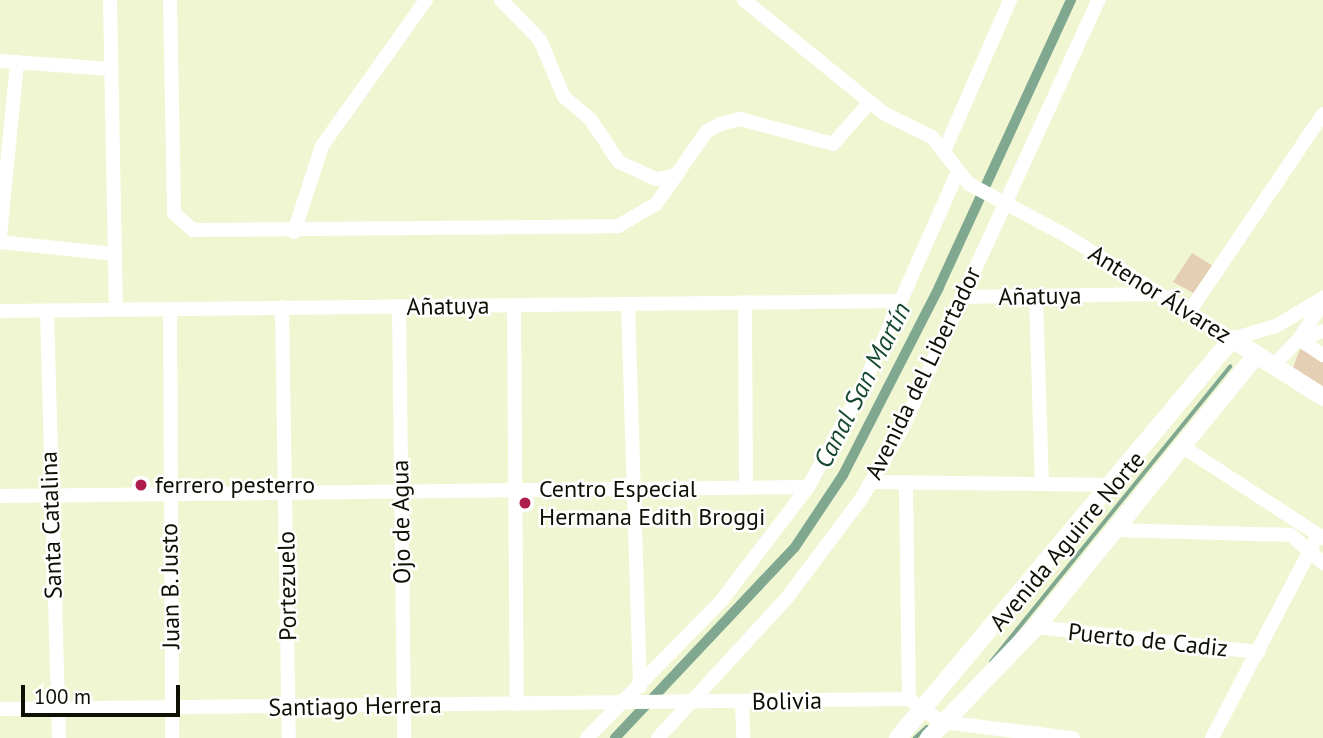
<!DOCTYPE html>
<html>
<head>
<meta charset="utf-8">
<style>
	body { margin:0 }
	#map { position:relative; width:1323px; height:738px; overflow:hidden; background:#eff6d1; font-family:"PT Sans",sans-serif }
	div>[style] { position:absolute }
	[style*='--x'] { left:calc(var(--x)*1px); top:calc(var(--y)*1px); width:calc(var(--w)*1px); rotate:calc(var(--a)*1deg) }
	.green>* { inset:0; background:#e5cfb4 }
	.stream>* { height:3.5px; margin:-1.75px; padding:0 1.75px; transform-origin:1.75px; border-radius:1.75px; background:#80a891 }
	.canal>* { height:10px; margin:-5px; padding:0 5px; transform-origin:5px; border-radius:5px; background:#80a891 }
	.minor>* { height:14px; margin:-7px; padding:0 7px; transform-origin:7px; border-radius:7px; background:#fff }
	.major>* { height:18px; margin:-9px; padding:0 9px; transform-origin:9px; border-radius:9px; background:#fff }
	.dots>* { width:19px; height:19px; translate:-50% -50%; box-sizing:border-box; border:4px solid #fff; border-radius:50% }
	span { translate:-50% -50%; white-space:nowrap; text-align:center; line-height:1.15; -webkit-text-stroke:5px #fff; paint-order:stroke }
	.street-label { font-size:24px; color:#0e1004 }
	.poi-label { font-size:24px; color:#0e1004 }
	.left { translate:0 -50%; text-align:left }
	.water-label { font-size:26px; color:#15482f; font-style:italic }
	.scale { position:absolute; left:21px; top:685px; width:159px; height:32px; box-sizing:border-box; border:4px solid #0e1004; border-top:0; padding-left:9px; font-size:21px; line-height:24px; white-space:nowrap; color:#0e1004; -webkit-text-stroke:5px #fff; paint-order:stroke }
</style>
</head>
<body>
<div id="map">
	<div class="green">
		<i style="clip-path:polygon(1192px 253px,1215px 267px,1197px 295px,1173px 282px)"></i>
		<i style="clip-path:polygon(1300px 349px,1323px 360px,1323px 391px,1293px 368px)"></i>
	</div>
	<div class="stream">
		<i style="--x:991;--y:662;--w:380;--a:-51"></i>
		<i style="--x:915;--y:738;--w:16;--a:-43"></i>
	</div>
	<div class="canal">
		<i style="--x:615;--y:738;--w:262;--a:-46.7"></i>
		<i style="--x:795;--y:547;--w:87;--a:-56.3"></i>
		<i style="--x:843;--y:475;--w:211;--a:-62.9"></i>
		<i style="--x:939;--y:287;--w:316;--a:-65.3"></i>
	</div>
	<div class="minor">
		<i style="--x:110;--y:0;--w:308;--a:88.9"></i>
		<i style="--x:170;--y:0;--w:213;--a:88.9"></i>
		<i style="--x:174;--y:213;--w:25;--a:42"></i>
		<i style="--x:193;--y:230;--w:425;--a:-0.5"></i>
		<i style="--x:618;--y:226;--w:44;--a:-30.1"></i>
		<i style="--x:656;--y:204;--w:89;--a:-55.1"></i>
		<i style="--x:707;--y:131;--w:15;--a:-28"></i>
		<i style="--x:720;--y:124;--w:21;--a:-14"></i>
		<i style="--x:740;--y:119;--w:96;--a:15"></i>
		<i style="--x:833;--y:144;--w:56;--a:-48.6"></i>
		<i style="--x:501;--y:0;--w:56;--a:45.7"></i>
		<i style="--x:540;--y:40;--w:62;--a:67.2"></i>
		<i style="--x:564;--y:97;--w:35;--a:40"></i>
		<i style="--x:591;--y:120;--w:50;--a:56.3"></i>
		<i style="--x:619;--y:162;--w:41;--a:24.7"></i>
		<i style="--x:656;--y:179;--w:21;--a:-11"></i>
		<i style="--x:744;--y:0;--w:181;--a:39"></i>
		<i style="--x:885;--y:114;--w:52;--a:26.1"></i>
		<i style="--x:932;--y:137;--w:60;--a:51.8"></i>
		<i style="--x:969;--y:184;--w:109;--a:28"></i>
		<i style="--x:1065;--y:235;--w:197;--a:31.9"></i>
		<i style="--x:1232;--y:339;--w:46;--a:-16.5"></i>
		<i style="--x:1276;--y:326;--w:55;--a:-30.8"></i>
		<i style="--x:0;--y:61;--w:111;--a:4.1"></i>
		<i style="--x:945;--y:149;--w:163;--a:-66.4"></i>
		<i style="--x:294;--y:232;--w:90;--a:-72"></i>
		<i style="--x:322;--y:146;--w:179;--a:-54.5"></i>
		<i style="--x:0;--y:236;--w:175;--a:-84.4"></i>
		<i style="--x:0;--y:242;--w:116;--a:6"></i>
		<i style="--x:1036;--y:296;--w:186;--a:88.2"></i>
		<i style="--x:961;--y:297;--w:198;--a:-0.9"></i>
		<i style="--x:745;--y:302;--w:185;--a:89.7"></i>
		<i style="--x:628;--y:304;--w:383;--a:88.2"></i>
		<i style="--x:1322;--y:304;--w:42;--a:123.3"></i>
		<i style="--x:1299;--y:339;--w:29;--a:34"></i>
		<i style="--x:514;--y:305;--w:399;--a:89.6"></i>
		<i style="--x:399;--y:306;--w:432;--a:89.3"></i>
		<i style="--x:282;--y:307;--w:431;--a:89.1"></i>
		<i style="--x:170;--y:309;--w:429;--a:89.7"></i>
		<i style="--x:0;--y:311;--w:897;--a:-0.64"></i>
		<i style="--x:47;--y:311;--w:427;--a:88.4"></i>
		<i style="--x:1189;--y:312;--w:239;--a:-55.9"></i>
		<i style="--x:1273;--y:366;--w:37;--a:-46"></i>
		<i style="--x:1299;--y:339;--w:25;--a:-18"></i>
		<i style="--x:1183;--y:447;--w:167;--a:33"></i>
		<i style="--x:871;--y:482;--w:244;--a:0.7"></i>
		<i style="--x:906;--y:486;--w:213;--a:89.2"></i>
		<i style="--x:0;--y:496;--w:808;--a:-0.64"></i>
		<i style="--x:1115;--y:530;--w:176;--a:1.6"></i>
		<i style="--x:1291;--y:535;--w:43;--a:41.2"></i>
		<i style="--x:1036;--y:627;--w:224;--a:6.4"></i>
		<i style="--x:742;--y:701;--w:37;--a:88"></i>
		<i style="--x:0;--y:709;--w:909;--a:-0.63"></i>
		<i style="--x:909;--y:699;--w:40;--a:34.9"></i>
		<i style="--x:942;--y:722;--w:132;--a:7"></i>
		<i style="--x:587;--y:738;--w:193;--a:-45.6"></i>
		<i style="--x:722;--y:600;--w:142;--a:-52.7"></i>
		<i style="--x:808;--y:487;--w:115;--a:-61.4"></i>
		<i style="--x:863;--y:386;--w:234;--a:-66.1"></i>
		<i style="--x:658;--y:738;--w:189;--a:-47.4"></i>
		<i style="--x:786;--y:599;--w:125;--a:-53.1"></i>
		<i style="--x:861;--y:499;--w:81;--a:-59.6"></i>
		<i style="--x:902;--y:429;--w:472;--a:-65.4"></i>
		<i style="--x:1212;--y:738;--w:229;--a:-62.4"></i>
	</div>
	<div class="major">
		<i style="--x:898;--y:738;--w:520;--a:-50.07"></i>
		<i style="--x:1232;--y:339;--w:108;--a:32.5"></i>
		<i style="--x:929;--y:738;--w:154;--a:-46.1"></i>
		<i style="--x:1036;--y:627;--w:350;--a:-51"></i>
	</div>
	<div class="dots">
		<i style="left:141px;top:485px;background:#ae1c4c"></i>
		<i style="left:525px;top:503px;background:#ae1c4c"></i>
	</div>
	<div class="street-label">
		<span style="left:1160px;top:294px;rotate:32deg">Antenor Álvarez</span>
		<span style="left:1040px;top:296px;rotate:-1deg">Añatuya</span>
		<span style="left:448px;top:306px;rotate:-1deg">Añatuya</span>
		<span style="left:923px;top:373px;rotate:-64deg">Avenida del Libertador</span>
		<span style="left:401px;top:522px;rotate:-91deg">Ojo de Agua</span>
		<span style="left:51px;top:525px;rotate:-92deg">Santa Catalina</span>
		<span style="left:1067px;top:541px;rotate:-50deg">Avenida Aguirre Norte</span>
		<span style="left:170px;top:586px;rotate:-91deg">Juan B. Justo</span>
		<span style="left:287px;top:586px;rotate:-91deg">Portezuelo</span>
		<span style="left:1148px;top:640px;rotate:6deg">Puerto de Cadiz</span>
		<span style="left:787px;top:701px;rotate:-1deg">Bolivia</span>
		<span style="left:355px;top:706px;rotate:-1deg">Santiago Herrera</span>
	</div>
	<div class="poi-label">
		<span class="left" style="left:155px;top:485px">ferrero pesterro</span>
		<span class="left" style="left:539px;top:503px">Centro Especial<br>Hermana Edith Broggi</span>
	</div>
	<div class="water-label">
		<span style="left:862px;top:385px;rotate:-63deg">Canal San Martín</span>
	</div>
	<div class="scale">100 m</div>
</div>
</body>
</html>
